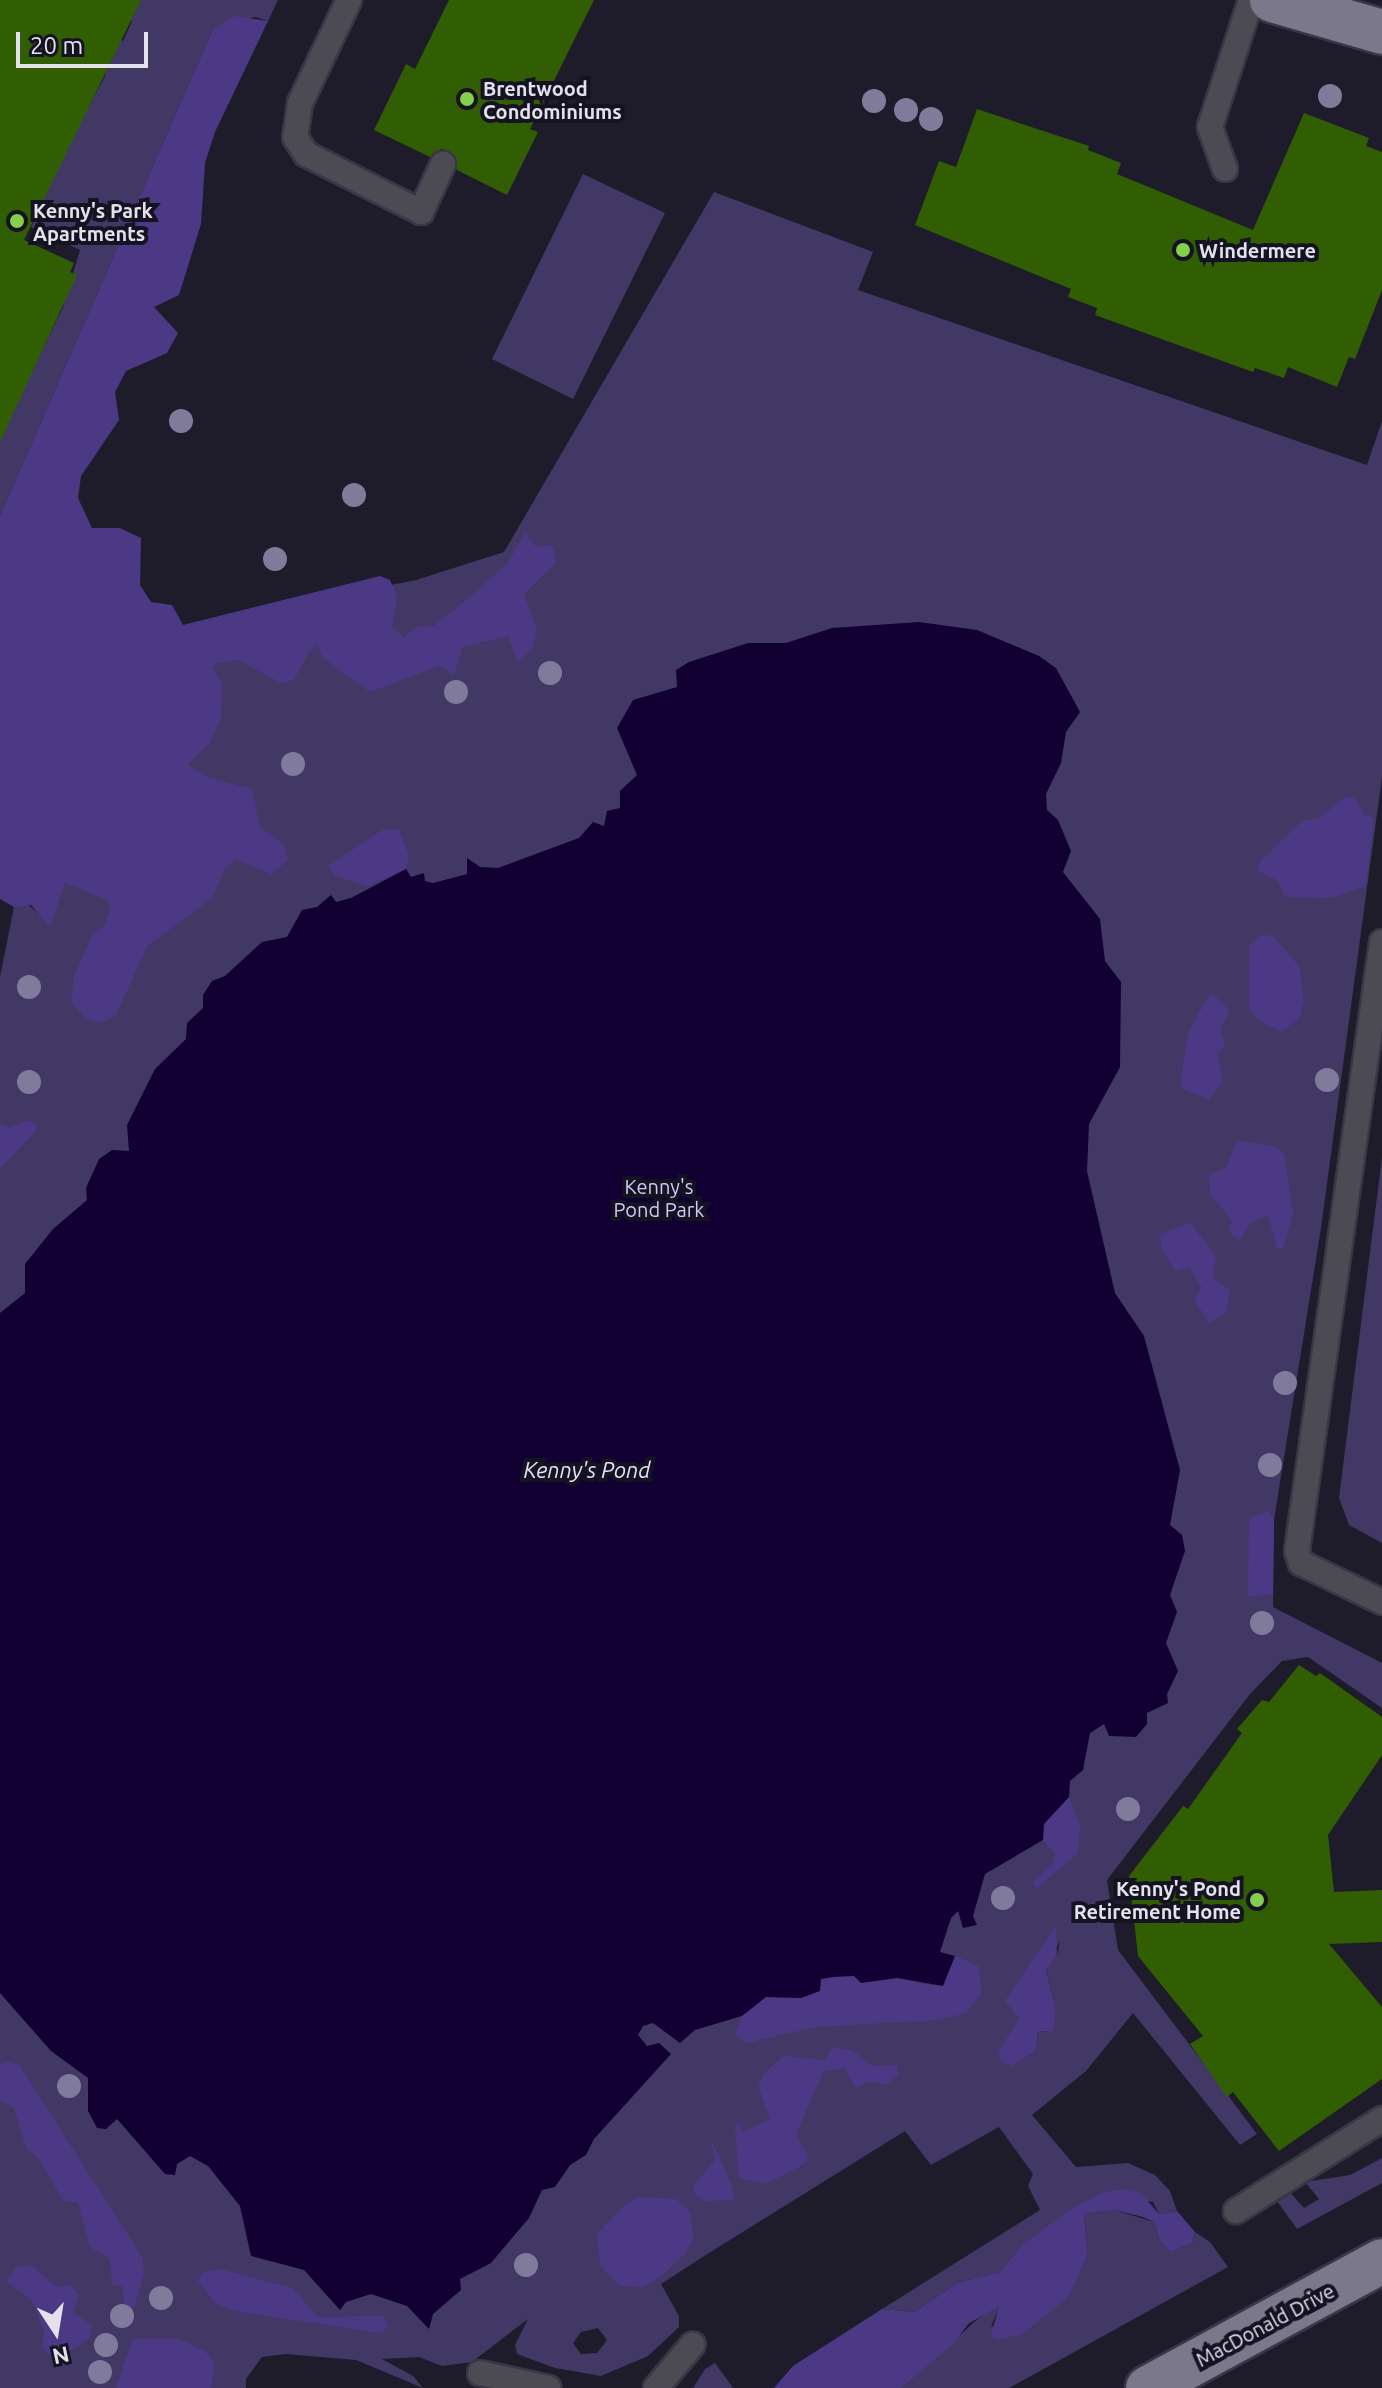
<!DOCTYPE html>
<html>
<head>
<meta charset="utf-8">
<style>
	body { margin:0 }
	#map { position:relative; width:1382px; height:2388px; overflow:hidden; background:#1e1b2b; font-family:Ubuntu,sans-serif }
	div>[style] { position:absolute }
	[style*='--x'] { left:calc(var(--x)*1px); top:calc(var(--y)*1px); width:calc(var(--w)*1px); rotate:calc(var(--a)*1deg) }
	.green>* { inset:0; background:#413866 }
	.forest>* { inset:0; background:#4c3986 }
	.water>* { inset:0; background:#120033 }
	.building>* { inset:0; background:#315e02 }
	.roads { filter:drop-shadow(2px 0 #393746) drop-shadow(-2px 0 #393746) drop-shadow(0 2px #393746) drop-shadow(0 -2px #393746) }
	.service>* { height:24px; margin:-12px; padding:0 12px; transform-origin:12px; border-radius:12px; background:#4c4b54 }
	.primary>* { height:44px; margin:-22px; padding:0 22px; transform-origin:22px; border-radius:22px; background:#7a788a }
	.trees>* { width:24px; height:24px; margin:-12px; border-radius:50%; background:#807b9b }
	.dots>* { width:22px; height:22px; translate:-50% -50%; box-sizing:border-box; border:4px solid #151222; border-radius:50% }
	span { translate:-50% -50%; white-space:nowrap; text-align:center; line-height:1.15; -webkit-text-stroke:8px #151222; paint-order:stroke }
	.poi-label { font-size:20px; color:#e2e1ec; font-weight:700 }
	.left { translate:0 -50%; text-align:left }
	.right { translate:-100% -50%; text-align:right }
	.park-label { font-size:20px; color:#d1caf7 }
	.street-label { font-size:20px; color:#e2e1ec }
	.water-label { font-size:22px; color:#e4e1f8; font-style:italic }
	.north { position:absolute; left:16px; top:2292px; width:80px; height:80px; -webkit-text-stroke:6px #151222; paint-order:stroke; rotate:168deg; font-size:22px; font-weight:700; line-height:32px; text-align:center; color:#e2e1ec }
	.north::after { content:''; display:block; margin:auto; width:28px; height:36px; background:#e2e1ec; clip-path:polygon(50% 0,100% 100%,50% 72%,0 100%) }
	.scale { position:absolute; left:16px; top:32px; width:132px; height:36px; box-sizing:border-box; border:4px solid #e2e1ec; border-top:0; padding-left:10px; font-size:24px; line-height:28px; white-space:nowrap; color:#e2e1ec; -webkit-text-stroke:6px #151222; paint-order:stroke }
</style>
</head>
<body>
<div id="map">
	<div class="green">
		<i style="clip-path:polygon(141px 0,278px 0,268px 21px,255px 17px,212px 31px,0 516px,0 437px,63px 307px,80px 250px,31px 227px,36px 216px,32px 214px,105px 76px,115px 38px,123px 41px,132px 21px,126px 17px)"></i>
		<i style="clip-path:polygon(583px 174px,665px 213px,573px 399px,492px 359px)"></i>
		<i style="clip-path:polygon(evenodd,714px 192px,873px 252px,858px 290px,1367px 465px,1382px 421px,1382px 777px,1321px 1228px,1274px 1520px,1273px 1607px,1382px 1663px,1382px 1708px,1308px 1657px,1282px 1661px,1250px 1694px,1107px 1880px,1118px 1950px,1257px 2134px,1240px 2145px,1133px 2013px,1086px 2071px,1032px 2115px,1076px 2167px,1128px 2163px,1155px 2175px,1170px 2191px,1177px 2211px,1159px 2214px,1153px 2202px,1102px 2193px,1021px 2246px,1000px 2272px,959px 2282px,914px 2312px,882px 2309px,1040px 2210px,1028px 2186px,1033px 2174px,999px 2127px,931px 2165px,905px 2131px,701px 2258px,661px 2284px,679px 2316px,679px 2327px,648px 2356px,601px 2376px,555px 2368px,517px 2354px,515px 2345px,528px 2319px,472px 2362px,442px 2366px,419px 2357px,382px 2359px,413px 2376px,423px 2388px,356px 2360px,286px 2354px,262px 2357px,246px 2379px,246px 2388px,0 2388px,0 977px,14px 907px,25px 902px,40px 915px,205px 621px,416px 580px,504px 552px,714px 192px,1060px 1941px,1057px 1956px,1046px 1968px,1056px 2010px,1052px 2032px,1038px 2031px,1036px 2051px,1013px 2066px,1011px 2033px,1060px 1941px,714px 192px,598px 2328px,607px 2340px,597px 2353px,581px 2354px,573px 2343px,581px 2332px,598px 2328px)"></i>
		<i style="clip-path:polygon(1382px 1157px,1382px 1543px,1349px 1525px,1339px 1498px)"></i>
		<i style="clip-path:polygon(1382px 2158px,1382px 2183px,1297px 2229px,1277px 2201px,1289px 2191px,1304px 2208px,1319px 2199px,1305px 2182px,1350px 2175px)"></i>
		<i style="clip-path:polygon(1115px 2210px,1154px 2222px,1160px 2241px,1171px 2252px,1192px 2243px,1195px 2232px,1210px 2242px,1228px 2267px,1009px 2388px,901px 2388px,990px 2308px,1000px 2305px,991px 2327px,1075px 2284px,1088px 2254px,1084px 2214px)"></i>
		<i style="clip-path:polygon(715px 2363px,733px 2388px,693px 2388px,705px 2369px)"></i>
	</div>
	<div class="forest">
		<i style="clip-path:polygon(234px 16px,268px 21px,215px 132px,205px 163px,201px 224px,179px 295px,154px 307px,178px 333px,167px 353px,126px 371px,115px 392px,119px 420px,81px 476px,78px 498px,92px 528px,120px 528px,141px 538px,140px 585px,151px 602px,172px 605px,183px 625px,380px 576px,390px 580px,397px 597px,392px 627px,404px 637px,417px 627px,434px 626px,472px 595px,508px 563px,525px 532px,536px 547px,553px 545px,556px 563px,524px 594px,537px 631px,532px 649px,518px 662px,508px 636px,462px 647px,454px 675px,439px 666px,370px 692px,322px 657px,318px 645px,308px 653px,294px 680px,281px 683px,239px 660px,217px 663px,212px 668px,222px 683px,221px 718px,210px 743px,187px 765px,207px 777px,252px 789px,260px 827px,284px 845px,288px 860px,271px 874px,236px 859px,225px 868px,212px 898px,147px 946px,116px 1015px,100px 1023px,86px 1019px,71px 1001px,74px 977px,92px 936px,105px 925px,111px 906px,105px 899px,65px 883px,50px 927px,31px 905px,14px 907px,0 899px,0 516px,212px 31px)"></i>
		<i style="clip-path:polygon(1346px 796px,1355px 798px,1364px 814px,1374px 818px,1366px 886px,1331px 898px,1285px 897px,1277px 880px,1256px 870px,1261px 861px,1302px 821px,1319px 818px)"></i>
		<i style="clip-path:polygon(384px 829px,399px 829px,409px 856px,406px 869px,367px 886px,336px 876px,328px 866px)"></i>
		<i style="clip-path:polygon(1272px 935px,1299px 966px,1304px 1002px,1299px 1018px,1281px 1032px,1257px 1019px,1249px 1008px,1249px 946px,1259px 936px)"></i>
		<i style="clip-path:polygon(1211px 992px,1230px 1011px,1220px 1029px,1225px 1044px,1217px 1055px,1223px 1081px,1209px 1099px,1182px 1089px,1181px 1077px,1188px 1033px)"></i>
		<i style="clip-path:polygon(27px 1120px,37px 1124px,35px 1132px,0 1168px,0 1125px,10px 1128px)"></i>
		<i style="clip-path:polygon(1237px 1141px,1274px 1146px,1284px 1154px,1293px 1215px,1283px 1248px,1277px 1248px,1268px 1215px,1249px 1224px,1240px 1240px,1234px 1237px,1229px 1228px,1233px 1221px,1210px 1194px,1209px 1174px,1226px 1168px)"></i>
		<i style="clip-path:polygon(1190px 1223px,1216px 1256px,1213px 1277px,1230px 1291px,1226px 1313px,1209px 1323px,1194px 1299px,1202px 1288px,1189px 1267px,1176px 1271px,1161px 1247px,1160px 1234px)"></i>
		<i style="clip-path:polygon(1269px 1511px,1274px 1520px,1273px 1595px,1248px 1596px,1249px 1518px)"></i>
		<i style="clip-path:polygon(1069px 1797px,1080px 1826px,1078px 1853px,1036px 1889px,1033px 1882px,1054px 1862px,1055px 1854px,1043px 1840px,1044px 1824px,1056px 1804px)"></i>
		<i style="clip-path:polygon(1056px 1926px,1057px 1956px,1046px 1969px,1056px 2010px,1053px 2032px,1038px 2031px,1036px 2051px,1013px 2066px,1002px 2062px,998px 2053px,1019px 2018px,1005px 2001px)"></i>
		<i style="clip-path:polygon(955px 1956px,979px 1966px,981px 1994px,966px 2013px,938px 2020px,815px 2027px,747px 2043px,735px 2035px,742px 2016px,766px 1997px,801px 1998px,821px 1979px,833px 1977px,854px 1976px,861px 1983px,897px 1978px,934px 1986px)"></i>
		<i style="clip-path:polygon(833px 2048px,852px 2050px,872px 2066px,897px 2065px,898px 2074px,886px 2085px,868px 2081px,856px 2088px,844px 2067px,823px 2072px,796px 2134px,808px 2156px,806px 2163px,766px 2184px,739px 2178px,735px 2127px,738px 2122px,743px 2132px,770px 2119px,758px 2085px,764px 2074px,784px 2055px,824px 2061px)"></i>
		<i style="clip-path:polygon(8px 2062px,19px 2065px,142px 2257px,144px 2273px,134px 2308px,125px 2307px,122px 2286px,112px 2285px,110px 2259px,90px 2247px,78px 2203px,63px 2200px,39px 2159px,26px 2148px,14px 2108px,0 2100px,0 2064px)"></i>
		<i style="clip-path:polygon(711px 2139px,730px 2182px,735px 2200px,704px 2201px,694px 2193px,694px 2185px,715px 2160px)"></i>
		<i style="clip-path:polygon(1122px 2189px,1141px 2193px,1159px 2214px,1177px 2211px,1195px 2232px,1192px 2243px,1171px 2252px,1160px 2241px,1154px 2222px,1143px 2217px,1115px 2210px,1084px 2214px,1088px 2254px,1075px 2284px,1066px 2299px,1022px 2334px,997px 2340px,991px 2336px,999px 2306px,968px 2324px,953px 2344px,901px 2388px,774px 2388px,793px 2366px,882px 2309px,914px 2312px,959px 2282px,1000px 2272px,1021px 2246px,1068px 2211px,1102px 2193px)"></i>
		<i style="clip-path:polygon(640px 2197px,676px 2199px,690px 2212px,693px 2237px,686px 2253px,660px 2277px,643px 2287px,619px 2286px,600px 2265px,597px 2234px,626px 2204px)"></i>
		<i style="clip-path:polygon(30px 2264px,56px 2287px,70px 2285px,79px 2295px,73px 2313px,92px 2325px,90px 2338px,55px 2361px,42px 2347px,44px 2331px,32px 2300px,6px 2281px,17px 2267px)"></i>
		<i style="clip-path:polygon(220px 2269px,292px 2288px,318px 2317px,383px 2316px,389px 2326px,381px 2333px,234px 2311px,216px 2304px,198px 2281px,203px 2272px)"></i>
		<i style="clip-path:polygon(133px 2339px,179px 2339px,205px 2351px,215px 2364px,211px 2388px,116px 2388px)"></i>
	</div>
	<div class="water">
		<i style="clip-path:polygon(919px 622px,977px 630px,1039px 656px,1056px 668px,1080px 712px,1066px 732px,1061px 763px,1046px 794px,1047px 810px,1058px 820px,1071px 851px,1063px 872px,1100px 919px,1105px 961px,1121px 982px,1120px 1067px,1089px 1124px,1087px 1171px,1115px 1293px,1144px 1336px,1180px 1470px,1170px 1525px,1182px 1535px,1185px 1551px,1170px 1595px,1177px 1612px,1166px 1643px,1178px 1671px,1167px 1694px,1168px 1703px,1147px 1713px,1147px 1724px,1136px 1737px,1109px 1736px,1104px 1724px,1090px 1733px,1083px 1770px,1070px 1781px,1069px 1797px,1044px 1824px,1043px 1840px,985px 1874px,973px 1916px,977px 1925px,963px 1928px,958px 1911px,951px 1918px,940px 1952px,955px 1956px,943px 1986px,897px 1978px,861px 1983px,854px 1976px,833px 1977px,821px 1979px,820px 1991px,801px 1998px,766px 1997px,742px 2016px,695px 2030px,680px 2043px,653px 2023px,643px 2026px,638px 2035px,647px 2046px,659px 2043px,671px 2054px,594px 2139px,586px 2155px,570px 2165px,555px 2187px,542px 2190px,529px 2218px,491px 2263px,460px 2279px,461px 2290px,433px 2314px,429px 2329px,407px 2306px,371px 2294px,346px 2302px,340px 2310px,304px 2270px,251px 2256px,240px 2206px,208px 2166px,190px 2156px,177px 2164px,175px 2175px,165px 2174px,117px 2119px,106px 2129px,97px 2128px,88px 2111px,88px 2078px,51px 2051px,0 1993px,0 1313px,25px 1293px,25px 1264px,53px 1229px,87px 1200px,86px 1188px,99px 1159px,112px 1150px,129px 1151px,127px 1125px,155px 1069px,186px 1039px,187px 1023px,203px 1008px,203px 995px,212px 981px,225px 976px,262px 942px,287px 937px,302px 910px,317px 907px,331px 895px,336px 902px,351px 898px,406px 869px,411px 877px,424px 873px,425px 881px,433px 883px,467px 874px,467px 858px,480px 867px,498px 868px,579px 838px,593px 822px,604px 826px,607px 811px,620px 808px,620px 791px,637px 775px,617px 728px,633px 700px,677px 687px,676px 670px,689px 662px,748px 643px,786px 643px,832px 628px)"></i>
	</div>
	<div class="building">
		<i style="clip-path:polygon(0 0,141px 0,24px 240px,74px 263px,70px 272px,77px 275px,0 442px)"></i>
		<i style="clip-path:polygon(449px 0,594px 0,530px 129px,538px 132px,507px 195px,457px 170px,450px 151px,441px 149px,430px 157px,374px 130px,406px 64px,415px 69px)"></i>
		<i style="clip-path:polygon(977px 109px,1089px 146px,1088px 150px,1121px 163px,1117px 174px,1253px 230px,1304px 113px,1369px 138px,1366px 146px,1382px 152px,1382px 290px,1355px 359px,1349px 357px,1337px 387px,1288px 367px,1284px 378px,1255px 368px,1253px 372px,1095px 315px,1097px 308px,1068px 297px,1071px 289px,915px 225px,939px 161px,956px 167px)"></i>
		<i style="clip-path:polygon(1299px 1665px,1316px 1676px,1320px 1673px,1382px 1717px,1382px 1755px,1328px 1835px,1334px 1892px,1382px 1890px,1382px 1942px,1329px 1944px,1382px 2007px,1382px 2079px,1279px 2151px,1233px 2092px,1227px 2097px,1190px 2044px,1203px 2036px,1138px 1956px,1129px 1876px,1183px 1806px,1188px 1809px,1242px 1733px,1237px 1729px,1262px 1700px,1269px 1702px)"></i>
	</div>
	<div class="roads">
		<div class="service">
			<i style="--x:349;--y:0;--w:114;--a:115.4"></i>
			<i style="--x:300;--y:103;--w:34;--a:98"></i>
			<i style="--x:295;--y:137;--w:20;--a:57"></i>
			<i style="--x:306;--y:154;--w:129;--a:26.8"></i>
			<i style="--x:421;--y:212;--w:53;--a:-65.4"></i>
			<i style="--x:1225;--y:169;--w:45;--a:-109.7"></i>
			<i style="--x:1210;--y:127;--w:133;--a:-72.1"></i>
			<i style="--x:1382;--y:942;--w:615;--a:97.95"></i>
			<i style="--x:1297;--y:1551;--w:13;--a:72"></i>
			<i style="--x:1301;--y:1563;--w:90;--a:25.7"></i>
			<i style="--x:1236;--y:2211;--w:173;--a:-32.2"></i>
			<i style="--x:480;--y:2373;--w:70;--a:12.4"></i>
			<i style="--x:656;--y:2388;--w:57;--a:-49.9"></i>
		</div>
		<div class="primary">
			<i style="--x:1272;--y:0;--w:115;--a:16.2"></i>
			<i style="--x:1148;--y:2388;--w:266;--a:-28.5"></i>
		</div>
	</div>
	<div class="trees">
		<i style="left:1330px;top:96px"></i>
		<i style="left:874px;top:101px"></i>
		<i style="left:906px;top:110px"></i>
		<i style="left:931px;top:119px"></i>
		<i style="left:181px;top:421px"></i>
		<i style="left:354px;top:495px"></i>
		<i style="left:275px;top:559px"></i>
		<i style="left:550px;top:673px"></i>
		<i style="left:456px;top:692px"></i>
		<i style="left:293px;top:764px"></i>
		<i style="left:29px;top:987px"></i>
		<i style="left:1327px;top:1080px"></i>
		<i style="left:29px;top:1082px"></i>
		<i style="left:1285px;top:1383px"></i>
		<i style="left:1270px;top:1465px"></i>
		<i style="left:1262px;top:1623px"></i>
		<i style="left:1128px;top:1809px"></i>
		<i style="left:1003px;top:1898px"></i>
		<i style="left:69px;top:2086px"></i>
		<i style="left:526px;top:2265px"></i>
		<i style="left:161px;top:2298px"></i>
		<i style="left:122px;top:2316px"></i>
		<i style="left:106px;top:2345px"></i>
		<i style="left:100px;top:2372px"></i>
	</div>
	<div class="dots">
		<i style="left:467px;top:99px;background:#84cf4d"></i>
		<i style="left:17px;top:221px;background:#84cf4d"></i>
		<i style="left:1183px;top:250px;background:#84cf4d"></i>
		<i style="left:1257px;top:1900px;background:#84cf4d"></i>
	</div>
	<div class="poi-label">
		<span class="left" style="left:483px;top:100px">Brentwood<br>Condominiums</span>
		<span class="left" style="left:33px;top:222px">Kenny's Park<br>Apartments</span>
		<span class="left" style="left:1199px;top:250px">Windermere</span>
		<span class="right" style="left:1241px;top:1900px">Kenny's Pond<br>Retirement Home</span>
	</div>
	<div class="park-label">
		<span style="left:659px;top:1198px">Kenny's<br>Pond Park</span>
	</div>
	<div class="street-label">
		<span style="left:1265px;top:2325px;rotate:-28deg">MacDonald Drive</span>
	</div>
	<div class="water-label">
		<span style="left:587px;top:1470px">Kenny's Pond</span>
	</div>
	<div class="north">N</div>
	<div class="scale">20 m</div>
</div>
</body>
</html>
